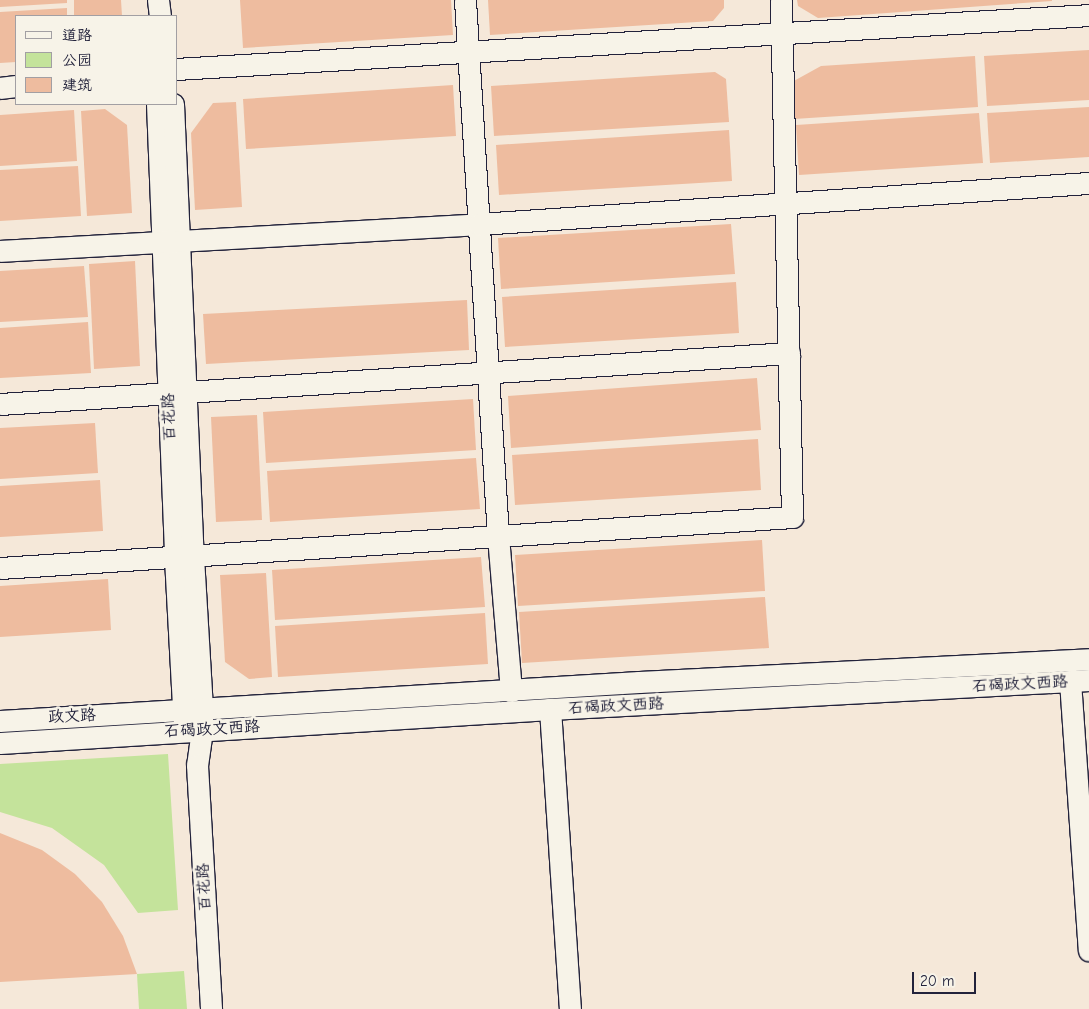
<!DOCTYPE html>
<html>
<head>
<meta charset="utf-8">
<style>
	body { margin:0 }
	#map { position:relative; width:1089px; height:1009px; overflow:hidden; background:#f5e8d9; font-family:"Comic Neue","LXGW WenKai TC",sans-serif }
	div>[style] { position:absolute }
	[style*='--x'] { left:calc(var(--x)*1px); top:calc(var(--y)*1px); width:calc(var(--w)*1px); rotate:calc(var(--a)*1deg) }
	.green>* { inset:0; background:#c4e39b }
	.building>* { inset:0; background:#eebc9f }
	.roads { filter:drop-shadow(1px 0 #22223b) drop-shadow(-1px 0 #22223b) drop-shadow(0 1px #22223b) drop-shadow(0 -1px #22223b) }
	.minor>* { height:21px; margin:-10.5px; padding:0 10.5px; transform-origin:10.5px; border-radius:10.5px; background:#f7f3e8 }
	span { translate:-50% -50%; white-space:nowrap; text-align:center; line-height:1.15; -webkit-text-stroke:5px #f7f3e8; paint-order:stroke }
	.street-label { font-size:16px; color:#22223b }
	.legend { position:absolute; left:15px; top:15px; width:162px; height:90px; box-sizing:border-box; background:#f7f3e8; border:1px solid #a29fa3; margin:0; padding:6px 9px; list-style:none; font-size:15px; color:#22223b }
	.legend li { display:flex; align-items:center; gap:10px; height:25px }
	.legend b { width:25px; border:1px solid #a29fa3 }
	.scale { position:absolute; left:912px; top:972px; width:64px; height:22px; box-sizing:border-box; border:2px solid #22223b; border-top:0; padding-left:6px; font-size:15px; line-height:18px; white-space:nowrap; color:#22223b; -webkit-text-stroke:4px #f7f3e8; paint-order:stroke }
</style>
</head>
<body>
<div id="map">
	<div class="green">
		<i style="clip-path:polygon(168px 754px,178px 910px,138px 913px,104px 865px,52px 828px,0 812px,0 764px)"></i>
		<i style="clip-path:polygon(184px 971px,187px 1009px,139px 1009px,137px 974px)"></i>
	</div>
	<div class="building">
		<i style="clip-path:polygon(0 0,67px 0,67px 3px,0 7px)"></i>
		<i style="clip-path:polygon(74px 0,121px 0,122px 16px,74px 16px)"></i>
		<i style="clip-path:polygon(240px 0,451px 0,453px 35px,243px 48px)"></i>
		<i style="clip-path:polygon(488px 0,724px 0,724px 8px,713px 21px,490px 35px)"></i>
		<i style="clip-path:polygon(797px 0,1052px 0,1052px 1px,818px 18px,798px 6px)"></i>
		<i style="clip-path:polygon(67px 8px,67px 16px,16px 16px,16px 62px,0 63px,0 12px)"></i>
		<i style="clip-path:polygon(1089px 50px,1089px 100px,987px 106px,984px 56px)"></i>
		<i style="clip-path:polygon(975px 56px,978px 107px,794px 119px,792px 82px,821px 66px)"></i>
		<i style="clip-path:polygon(715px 72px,726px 79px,729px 122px,494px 136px,491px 86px)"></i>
		<i style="clip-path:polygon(453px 85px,456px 136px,246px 149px,243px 99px)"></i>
		<i style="clip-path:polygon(236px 102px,242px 207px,195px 210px,191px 133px,213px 103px)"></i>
		<i style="clip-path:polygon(1089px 107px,1089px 157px,990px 163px,987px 113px)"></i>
		<i style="clip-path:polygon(105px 109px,127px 125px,132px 213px,87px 216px,81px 111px)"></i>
		<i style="clip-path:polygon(74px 110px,77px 161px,0 166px,0 115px)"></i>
		<i style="clip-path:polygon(979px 113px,983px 163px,799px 175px,796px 125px)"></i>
		<i style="clip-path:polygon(729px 130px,732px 181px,499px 195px,496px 145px)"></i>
		<i style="clip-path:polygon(78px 166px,81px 216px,0 221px,0 170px)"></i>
		<i style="clip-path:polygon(731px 224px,735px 274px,501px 289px,498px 238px)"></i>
		<i style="clip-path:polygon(135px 261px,140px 366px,94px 369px,89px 264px)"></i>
		<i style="clip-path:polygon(84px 266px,88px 317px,0 322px,0 271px)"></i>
		<i style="clip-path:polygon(736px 282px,739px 333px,505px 347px,502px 297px)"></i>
		<i style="clip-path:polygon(467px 300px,469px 350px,206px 364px,203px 314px)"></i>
		<i style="clip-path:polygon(88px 322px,91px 373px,0 378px,0 328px)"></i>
		<i style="clip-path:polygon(757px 378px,761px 430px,511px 448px,508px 396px)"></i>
		<i style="clip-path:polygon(473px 399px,476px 450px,266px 463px,263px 412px)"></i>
		<i style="clip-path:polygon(257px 415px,262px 520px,216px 522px,211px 417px)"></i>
		<i style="clip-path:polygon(95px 423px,98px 473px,0 479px,0 428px)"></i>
		<i style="clip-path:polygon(758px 439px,761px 490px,515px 505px,512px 455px)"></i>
		<i style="clip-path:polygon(476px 458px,480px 509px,270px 522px,267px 471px)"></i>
		<i style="clip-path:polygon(100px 480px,103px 531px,0 537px,0 486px)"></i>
		<i style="clip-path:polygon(762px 540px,765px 591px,518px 606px,515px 555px)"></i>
		<i style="clip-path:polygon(481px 557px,485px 607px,275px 620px,272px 570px)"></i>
		<i style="clip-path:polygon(266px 573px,272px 677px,249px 679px,225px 662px,220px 575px)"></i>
		<i style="clip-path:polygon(108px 579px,111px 630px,0 637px,0 586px)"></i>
		<i style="clip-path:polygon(765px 597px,769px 648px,522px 663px,519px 612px)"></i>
		<i style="clip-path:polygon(485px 613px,488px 664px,278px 677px,275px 626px)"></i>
		<i style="clip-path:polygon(0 833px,42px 850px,75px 874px,102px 902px,123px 936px,137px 974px,0 982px)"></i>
	</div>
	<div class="roads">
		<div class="minor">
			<i style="--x:158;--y:0;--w:16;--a:83"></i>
			<i style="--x:465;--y:0;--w:537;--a:86.48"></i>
			<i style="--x:498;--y:536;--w:156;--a:85.2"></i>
			<i style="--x:176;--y:69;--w:915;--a:-3.38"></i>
			<i style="--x:0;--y:88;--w:16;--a:-7"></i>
			<i style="--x:157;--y:104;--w:454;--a:87.7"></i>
			<i style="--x:175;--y:558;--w:167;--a:86.9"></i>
			<i style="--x:173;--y:104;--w:453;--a:87.5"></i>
			<i style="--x:193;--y:557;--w:152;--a:86.6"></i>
			<i style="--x:202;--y:709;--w:21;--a:90"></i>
			<i style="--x:202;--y:730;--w:35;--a:98"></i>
			<i style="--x:197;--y:765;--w:244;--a:86.7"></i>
			<i style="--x:0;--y:251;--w:480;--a:-3.2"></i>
			<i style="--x:479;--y:224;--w:611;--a:-3.85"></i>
			<i style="--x:0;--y:404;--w:791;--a:-3.7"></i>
			<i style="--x:0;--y:568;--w:794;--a:-3.68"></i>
			<i style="--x:792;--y:517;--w:517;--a:-91.22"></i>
			<i style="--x:1070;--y:681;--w:270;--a:86"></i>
			<i style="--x:550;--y:709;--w:301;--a:86.2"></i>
			<i style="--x:0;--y:721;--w:640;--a:-3.49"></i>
			<i style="--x:639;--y:682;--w:451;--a:-2.9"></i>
			<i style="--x:0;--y:743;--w:551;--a:-3.54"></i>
			<i style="--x:550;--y:709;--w:540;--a:-3.08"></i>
		</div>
	</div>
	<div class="street-label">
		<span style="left:169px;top:417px;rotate:-92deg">百花路</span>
		<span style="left:1020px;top:684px;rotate:-3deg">石碣政文西路</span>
		<span style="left:616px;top:706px;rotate:-3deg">石碣政文西路</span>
		<span style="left:72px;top:716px;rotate:-3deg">政文路</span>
		<span style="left:212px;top:729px;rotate:-3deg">石碣政文西路</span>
		<span style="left:204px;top:887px;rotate:-93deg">百花路</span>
	</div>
	<ul class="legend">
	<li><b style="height:6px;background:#f7f3e8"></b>道路</li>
	<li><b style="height:14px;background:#c4e39b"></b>公园</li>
	<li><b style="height:14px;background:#eebc9f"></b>建筑</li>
	</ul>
	<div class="scale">20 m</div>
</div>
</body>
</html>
